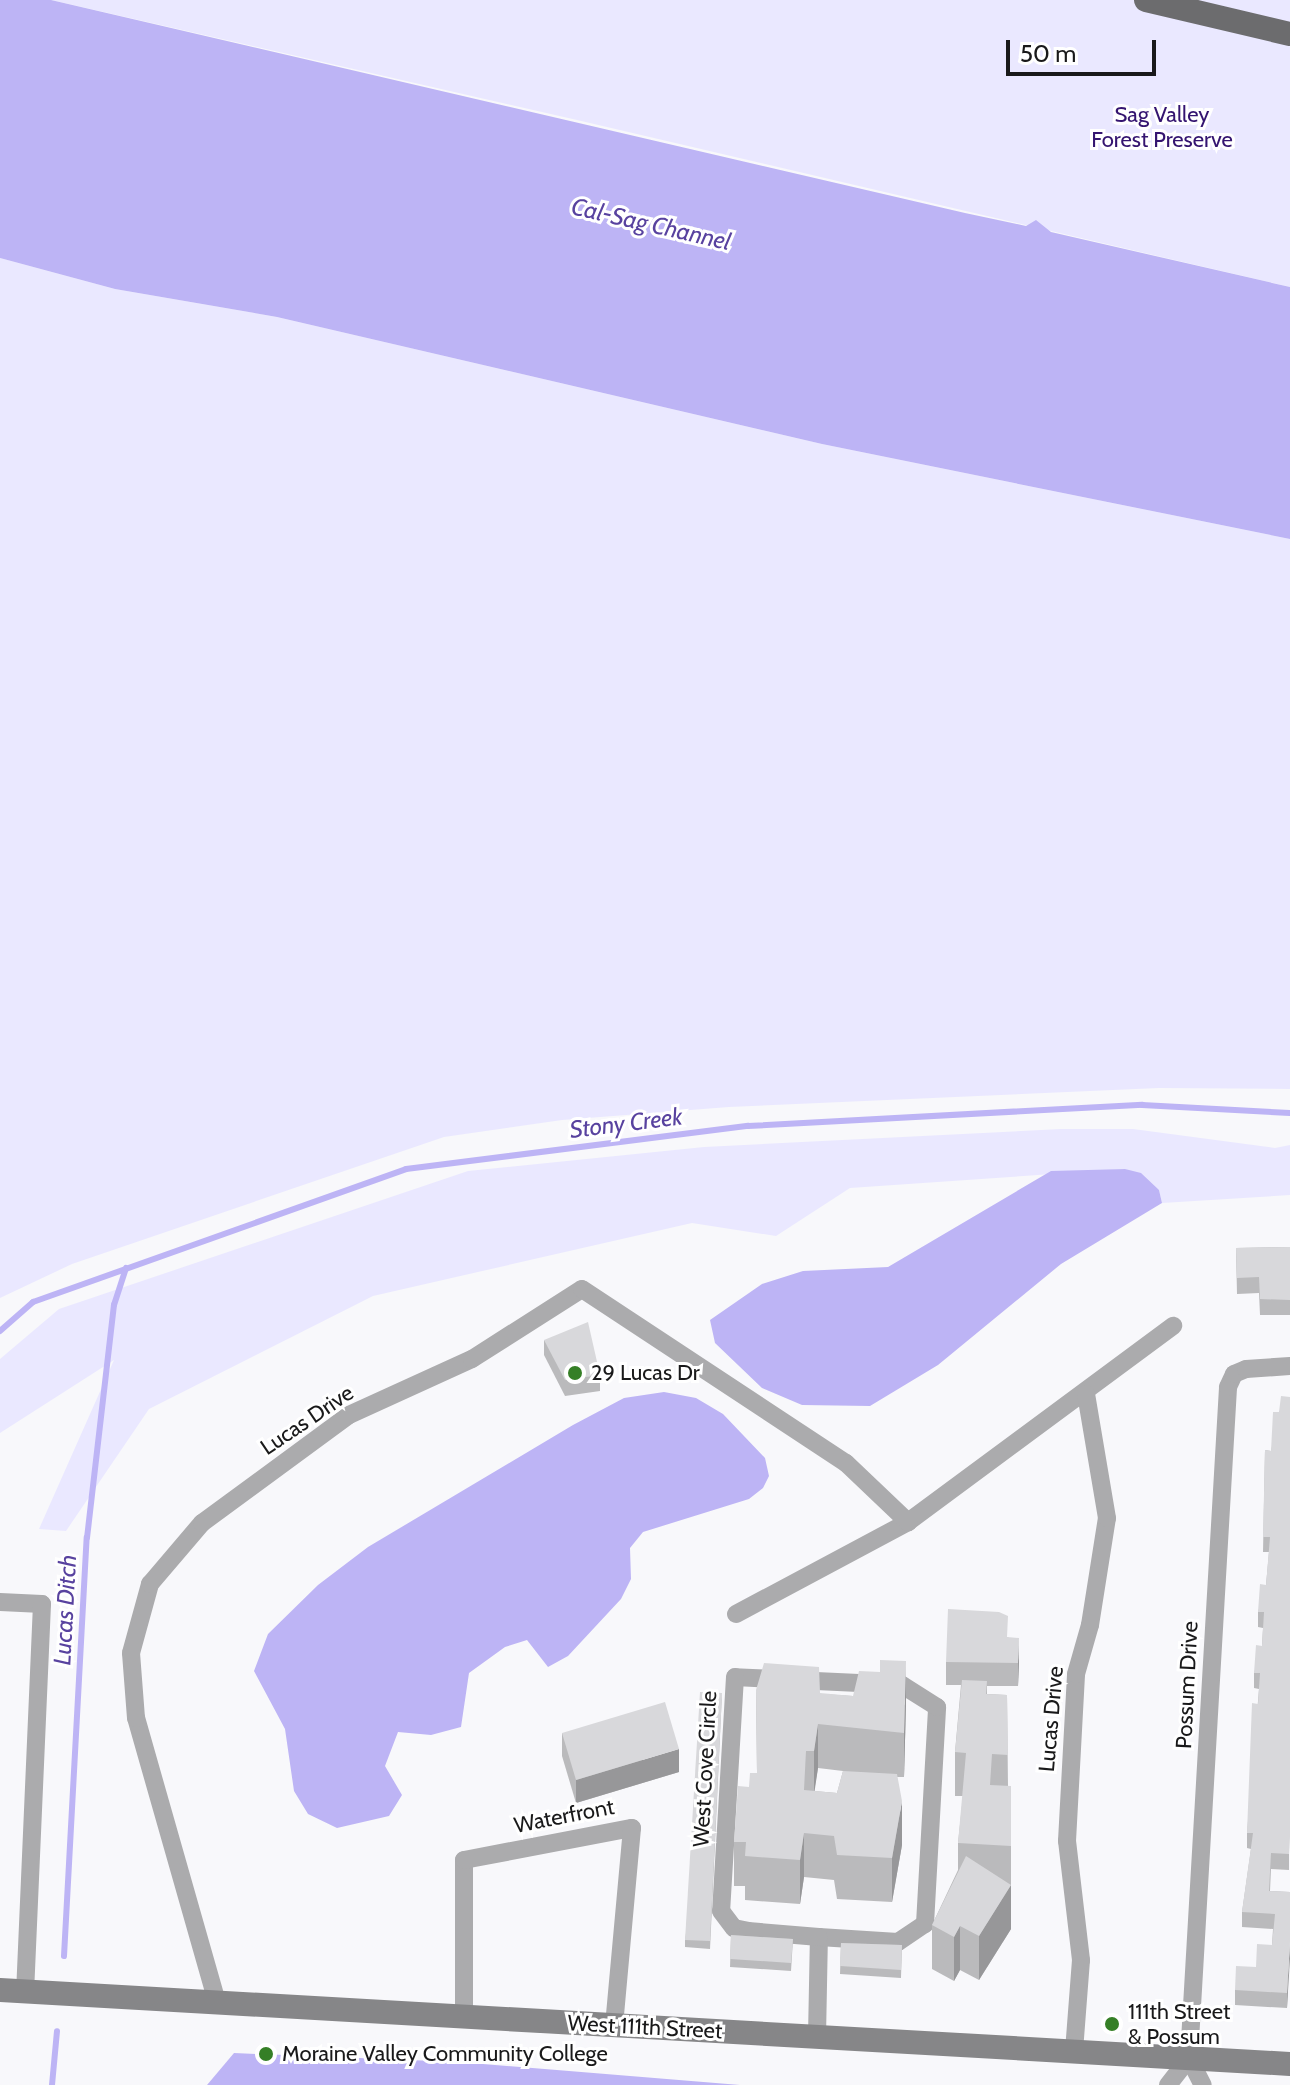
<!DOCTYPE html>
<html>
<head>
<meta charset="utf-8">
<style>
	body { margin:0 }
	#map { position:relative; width:1290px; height:2085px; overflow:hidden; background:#f8f8fb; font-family:Cabin,sans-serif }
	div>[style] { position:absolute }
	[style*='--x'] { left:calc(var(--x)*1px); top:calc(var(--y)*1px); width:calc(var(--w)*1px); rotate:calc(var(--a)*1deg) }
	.green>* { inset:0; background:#eae8ff }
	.water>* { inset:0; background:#bdb4f5 }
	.stream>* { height:6px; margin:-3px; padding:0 3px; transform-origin:3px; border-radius:3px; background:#bdb4f5 }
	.minor>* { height:18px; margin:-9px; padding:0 9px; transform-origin:9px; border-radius:9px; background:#ababad }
	.secondary>* { height:24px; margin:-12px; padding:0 12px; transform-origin:12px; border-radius:12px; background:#868688 }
	.primary>* { height:24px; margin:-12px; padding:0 12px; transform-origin:12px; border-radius:12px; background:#6c6c6e }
	.wall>* { inset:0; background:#bababc }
	.shaded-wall>* { inset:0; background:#979799 }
	.building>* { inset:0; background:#d8d8db }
	.dots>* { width:22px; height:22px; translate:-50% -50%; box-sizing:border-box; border:4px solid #fff; border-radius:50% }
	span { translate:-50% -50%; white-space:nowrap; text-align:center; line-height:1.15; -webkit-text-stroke:6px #fff; paint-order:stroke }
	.park-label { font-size:22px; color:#341470 }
	.poi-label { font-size:22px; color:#19191a }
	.left { translate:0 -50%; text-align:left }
	.street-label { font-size:22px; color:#19191a }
	.water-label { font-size:24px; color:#58429f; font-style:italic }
	.scale { position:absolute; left:1006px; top:40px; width:150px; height:36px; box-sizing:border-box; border:4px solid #19191a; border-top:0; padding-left:10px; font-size:24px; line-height:28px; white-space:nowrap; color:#19191a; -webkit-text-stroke:6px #fff; paint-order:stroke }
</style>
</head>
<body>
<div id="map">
	<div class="green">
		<i style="clip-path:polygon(51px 0,1290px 0,1290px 287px,577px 120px)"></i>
		<i style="clip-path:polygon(0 258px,115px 289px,277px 317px,822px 444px,1290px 539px,1290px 1089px,1159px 1088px,729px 1107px,562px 1120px,444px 1137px,72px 1264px,0 1298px)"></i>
		<i style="clip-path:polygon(1061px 1129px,1133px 1129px,1275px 1148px,1290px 1145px,1290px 1195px,1162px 1203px,1159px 1190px,1125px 1169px,850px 1188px,776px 1236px,692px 1223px,373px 1296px,149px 1409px,66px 1531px,39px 1529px,114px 1360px,0 1433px,0 1359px,59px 1309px,468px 1171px,704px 1147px)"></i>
	</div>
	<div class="water">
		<i style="clip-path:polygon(0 0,51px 0,965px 213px,1026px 226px,1036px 220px,1051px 232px,1290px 287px,1290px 539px,822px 444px,277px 317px,115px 289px,0 258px)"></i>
		<i style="clip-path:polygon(1125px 1169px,1141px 1173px,1159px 1190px,1162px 1203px,1061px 1264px,938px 1365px,870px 1406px,802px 1405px,762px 1388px,715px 1343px,710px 1320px,762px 1284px,803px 1271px,888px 1267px,1051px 1171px)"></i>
		<i style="clip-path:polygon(664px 1392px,696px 1398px,723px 1414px,765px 1458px,769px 1476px,763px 1488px,749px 1499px,643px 1532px,630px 1548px,631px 1579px,621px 1599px,568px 1656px,548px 1667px,527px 1640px,505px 1647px,469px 1673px,461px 1727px,431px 1735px,398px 1732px,385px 1766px,402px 1795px,389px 1816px,337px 1828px,308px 1814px,294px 1791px,285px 1729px,254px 1671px,268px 1634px,318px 1585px,368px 1547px,573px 1425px,624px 1398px)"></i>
		<i style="clip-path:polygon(234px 2053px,459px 2062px,740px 2085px,207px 2085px)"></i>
	</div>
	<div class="stream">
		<i style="--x:0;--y:1331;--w:44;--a:-41.3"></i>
		<i style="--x:33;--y:1302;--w:396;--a:-19.6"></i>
		<i style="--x:406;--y:1169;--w:345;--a:-7.2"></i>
		<i style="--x:748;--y:1126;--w:395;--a:-3.1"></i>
		<i style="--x:1142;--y:1105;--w:148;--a:3.1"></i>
		<i style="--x:64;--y:1956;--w:419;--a:-86.9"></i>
		<i style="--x:87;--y:1538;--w:235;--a:-83.4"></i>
		<i style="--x:114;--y:1305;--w:39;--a:-72"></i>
		<i style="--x:52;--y:2085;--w:54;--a:-84.7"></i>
	</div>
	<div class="minor">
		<i style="--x:0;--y:1602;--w:42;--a:2.7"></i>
		<i style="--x:42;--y:1604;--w:387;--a:92.5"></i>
		<i style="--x:736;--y:1614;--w:195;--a:-28.1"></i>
		<i style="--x:908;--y:1522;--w:330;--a:-36.5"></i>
		<i style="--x:217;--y:2002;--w:295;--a:-105.9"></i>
		<i style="--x:136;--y:1718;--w:65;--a:-94.4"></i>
		<i style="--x:131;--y:1653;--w:72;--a:-74.6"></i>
		<i style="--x:150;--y:1584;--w:80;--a:-49.6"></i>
		<i style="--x:202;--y:1523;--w:182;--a:-36.3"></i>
		<i style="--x:349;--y:1415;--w:135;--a:-24.5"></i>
		<i style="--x:472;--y:1359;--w:130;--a:-32.5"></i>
		<i style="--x:582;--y:1289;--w:316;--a:33.4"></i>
		<i style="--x:846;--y:1463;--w:86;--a:43.6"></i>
		<i style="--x:464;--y:2016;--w:156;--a:-90"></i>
		<i style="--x:464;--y:1860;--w:171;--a:-10.8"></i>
		<i style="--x:632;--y:1828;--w:198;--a:95.2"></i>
		<i style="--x:817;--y:2037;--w:100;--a:-88.9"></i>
		<i style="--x:819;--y:1937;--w:79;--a:3.6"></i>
		<i style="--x:898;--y:1942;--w:32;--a:-34"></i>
		<i style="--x:925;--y:1924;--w:217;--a:-86.8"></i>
		<i style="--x:937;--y:1707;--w:41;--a:-147.8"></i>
		<i style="--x:902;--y:1685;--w:167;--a:-177.3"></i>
		<i style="--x:735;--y:1677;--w:234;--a:93.4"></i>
		<i style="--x:721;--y:1911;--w:21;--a:53"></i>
		<i style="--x:734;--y:1928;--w:14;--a:12"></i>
		<i style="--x:748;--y:1931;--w:71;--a:4.8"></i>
		<i style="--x:1074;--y:2051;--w:91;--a:-85.6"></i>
		<i style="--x:1081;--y:1960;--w:120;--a:-96.7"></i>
		<i style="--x:1067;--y:1841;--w:167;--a:-86.9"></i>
		<i style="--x:1076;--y:1674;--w:51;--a:-74.1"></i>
		<i style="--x:1090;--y:1625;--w:108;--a:-81"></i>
		<i style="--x:1107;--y:1518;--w:126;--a:-99.6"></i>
		<i style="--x:1189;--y:2058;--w:672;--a:-86.67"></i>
		<i style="--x:1228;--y:1387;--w:14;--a:-65"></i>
		<i style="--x:1234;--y:1374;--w:13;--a:-23"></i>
		<i style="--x:1246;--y:1369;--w:44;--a:-3.9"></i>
		<i style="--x:1189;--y:2058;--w:30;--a:63"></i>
		<i style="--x:1168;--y:2085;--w:34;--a:-52"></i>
	</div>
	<div class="secondary">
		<i style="--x:0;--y:1990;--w:1292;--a:3.28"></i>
	</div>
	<div class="primary">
		<i style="--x:1146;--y:0;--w:148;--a:13.3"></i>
	</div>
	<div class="wall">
		<i style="clip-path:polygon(1290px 1247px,1290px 1315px,1260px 1315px,1259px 1293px,1237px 1294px,1236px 1248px)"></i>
		<i style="clip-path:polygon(544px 1340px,600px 1375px,600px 1391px,565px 1396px,544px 1355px)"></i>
		<i style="clip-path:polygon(1290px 1397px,1289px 1870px,1271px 1869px,1270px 1891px,1290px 1892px,1287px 2008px,1235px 2005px,1235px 1990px,1256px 1967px,1272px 1945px,1273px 1929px,1242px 1927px,1242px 1912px,1251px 1849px,1247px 1848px,1247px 1833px,1259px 1689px,1254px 1688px,1254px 1673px,1262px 1646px,1263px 1628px,1258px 1627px,1258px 1612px,1266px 1585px,1269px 1552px,1263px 1552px,1265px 1450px,1271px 1451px,1279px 1412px)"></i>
		<i style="clip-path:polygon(1008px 1637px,1019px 1661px,1018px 1686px,987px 1686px,987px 1694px,1007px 1695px,1008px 1786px,1011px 1786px,1011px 1929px,979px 1980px,960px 1970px,954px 1981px,932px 1969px,932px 1925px,958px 1870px,958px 1843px,963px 1796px,955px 1796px,955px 1752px,961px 1685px,946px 1685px,946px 1662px)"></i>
		<i style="clip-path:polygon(evenodd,756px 1690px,853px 1696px,906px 1705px,904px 1777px,897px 1777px,902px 1845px,892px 1902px,837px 1899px,834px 1880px,804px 1877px,800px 1904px,745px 1900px,745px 1886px,734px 1886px,734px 1842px,749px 1787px,757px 1773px,756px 1690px,818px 1768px,843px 1771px,837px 1793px,814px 1791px,818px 1768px)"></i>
		<i style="clip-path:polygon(722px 1693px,710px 1949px,685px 1947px,685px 1940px)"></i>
		<i style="clip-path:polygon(562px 1733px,679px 1772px,576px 1803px,562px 1756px)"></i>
		<i style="clip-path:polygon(731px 1935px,793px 1939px,791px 1971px,730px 1967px)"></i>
		<i style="clip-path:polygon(841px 1943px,902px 1945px,901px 1978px,840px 1974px)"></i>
	</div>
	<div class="shaded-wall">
		<i style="clip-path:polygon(1019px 1638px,1019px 1661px,1018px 1686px,1018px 1663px)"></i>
		<i style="clip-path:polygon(906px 1661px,906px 1705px,904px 1777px,904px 1733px)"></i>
		<i style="clip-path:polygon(818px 1724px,818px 1768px,814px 1795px,814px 1751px)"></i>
		<i style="clip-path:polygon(679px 1749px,679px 1772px,576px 1803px,576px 1780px)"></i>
		<i style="clip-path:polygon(902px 1801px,902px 1845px,892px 1902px,892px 1858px)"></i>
		<i style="clip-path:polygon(804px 1833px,804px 1877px,800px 1904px,800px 1860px)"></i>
		<i style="clip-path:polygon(1011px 1885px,1011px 1929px,979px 1980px,979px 1936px)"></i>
		<i style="clip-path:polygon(960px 1926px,960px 1970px,954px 1981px,954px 1937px)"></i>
		<i style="clip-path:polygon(1290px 1942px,1290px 1958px,1287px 2008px,1287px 1993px)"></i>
	</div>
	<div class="building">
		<i style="clip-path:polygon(1290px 1247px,1290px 1300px,1260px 1299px,1259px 1277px,1237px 1278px,1236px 1248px)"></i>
		<i style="clip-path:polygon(588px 1322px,600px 1375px,565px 1380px,544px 1340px)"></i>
		<i style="clip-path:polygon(1281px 1396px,1290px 1397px,1290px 1837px,1289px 1854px,1271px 1853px,1269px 1891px,1290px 1892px,1290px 1942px,1287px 1993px,1235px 1990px,1236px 1966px,1256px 1967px,1257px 1944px,1272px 1945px,1275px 1914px,1242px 1912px,1253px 1833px,1247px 1833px,1252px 1703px,1258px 1704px,1260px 1673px,1254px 1673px,1256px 1645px,1262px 1646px,1264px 1612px,1258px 1612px,1260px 1584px,1266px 1585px,1270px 1537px,1263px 1537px,1265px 1450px,1271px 1451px,1273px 1412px,1279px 1412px)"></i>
		<i style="clip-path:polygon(948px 1609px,999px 1612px,1008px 1616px,1007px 1637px,1019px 1638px,1018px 1663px,946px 1662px)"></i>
		<i style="clip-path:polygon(880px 1660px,906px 1661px,904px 1733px,818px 1724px,814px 1751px,806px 1751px,804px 1790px,837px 1793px,843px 1771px,897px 1774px,902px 1801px,892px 1858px,837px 1855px,834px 1836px,804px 1833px,800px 1860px,745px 1856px,746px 1842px,734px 1842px,738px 1786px,749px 1787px,750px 1773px,757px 1773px,756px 1690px,764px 1663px,819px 1667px,820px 1693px,853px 1696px,859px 1671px,880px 1672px)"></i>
		<i style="clip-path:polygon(962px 1680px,987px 1681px,986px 1694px,1007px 1695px,1008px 1755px,992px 1754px,990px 1785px,1011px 1786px,1011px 1846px,958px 1843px,966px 1753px,955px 1752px)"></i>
		<i style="clip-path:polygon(700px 1692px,722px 1693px,710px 1941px,685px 1940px)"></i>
		<i style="clip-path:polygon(665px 1702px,679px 1749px,576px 1780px,562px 1733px)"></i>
		<i style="clip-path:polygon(966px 1856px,1011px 1885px,979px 1936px,960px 1926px,954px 1937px,932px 1925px)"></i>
		<i style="clip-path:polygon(731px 1935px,793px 1939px,791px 1963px,730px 1959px)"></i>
		<i style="clip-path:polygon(841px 1943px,902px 1945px,901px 1970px,840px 1966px)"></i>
	</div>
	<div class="dots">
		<i style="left:575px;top:1373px;background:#357f26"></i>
		<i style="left:1112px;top:2024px;background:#357f26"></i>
		<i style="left:266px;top:2054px;background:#357f26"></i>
	</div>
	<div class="park-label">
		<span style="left:1162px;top:127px">Sag Valley<br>Forest Preserve</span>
	</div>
	<div class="poi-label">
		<span class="left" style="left:591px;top:1373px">29 Lucas Dr</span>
		<span class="left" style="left:1128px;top:2024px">111th Street<br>&amp; Possum</span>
		<span class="left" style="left:282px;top:2054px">Moraine Valley Community College</span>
	</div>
	<div class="street-label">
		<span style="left:307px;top:1420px;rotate:-34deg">Lucas Drive</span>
		<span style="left:1187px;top:1685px;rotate:-87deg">Possum Drive</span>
		<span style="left:1051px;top:1719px;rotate:-85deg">Lucas Drive</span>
		<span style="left:705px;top:1769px;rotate:-87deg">West Cove Circle</span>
		<span style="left:564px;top:1816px;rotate:-11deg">Waterfront</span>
		<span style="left:645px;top:2027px;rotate:3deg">West 111th Street</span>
	</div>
	<div class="water-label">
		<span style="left:651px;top:224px;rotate:13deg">Cal-Sag Channel</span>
		<span style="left:626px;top:1123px;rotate:-7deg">Stony Creek</span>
		<span style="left:65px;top:1610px;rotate:-87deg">Lucas Ditch</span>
	</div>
	<div class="scale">50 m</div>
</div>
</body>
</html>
